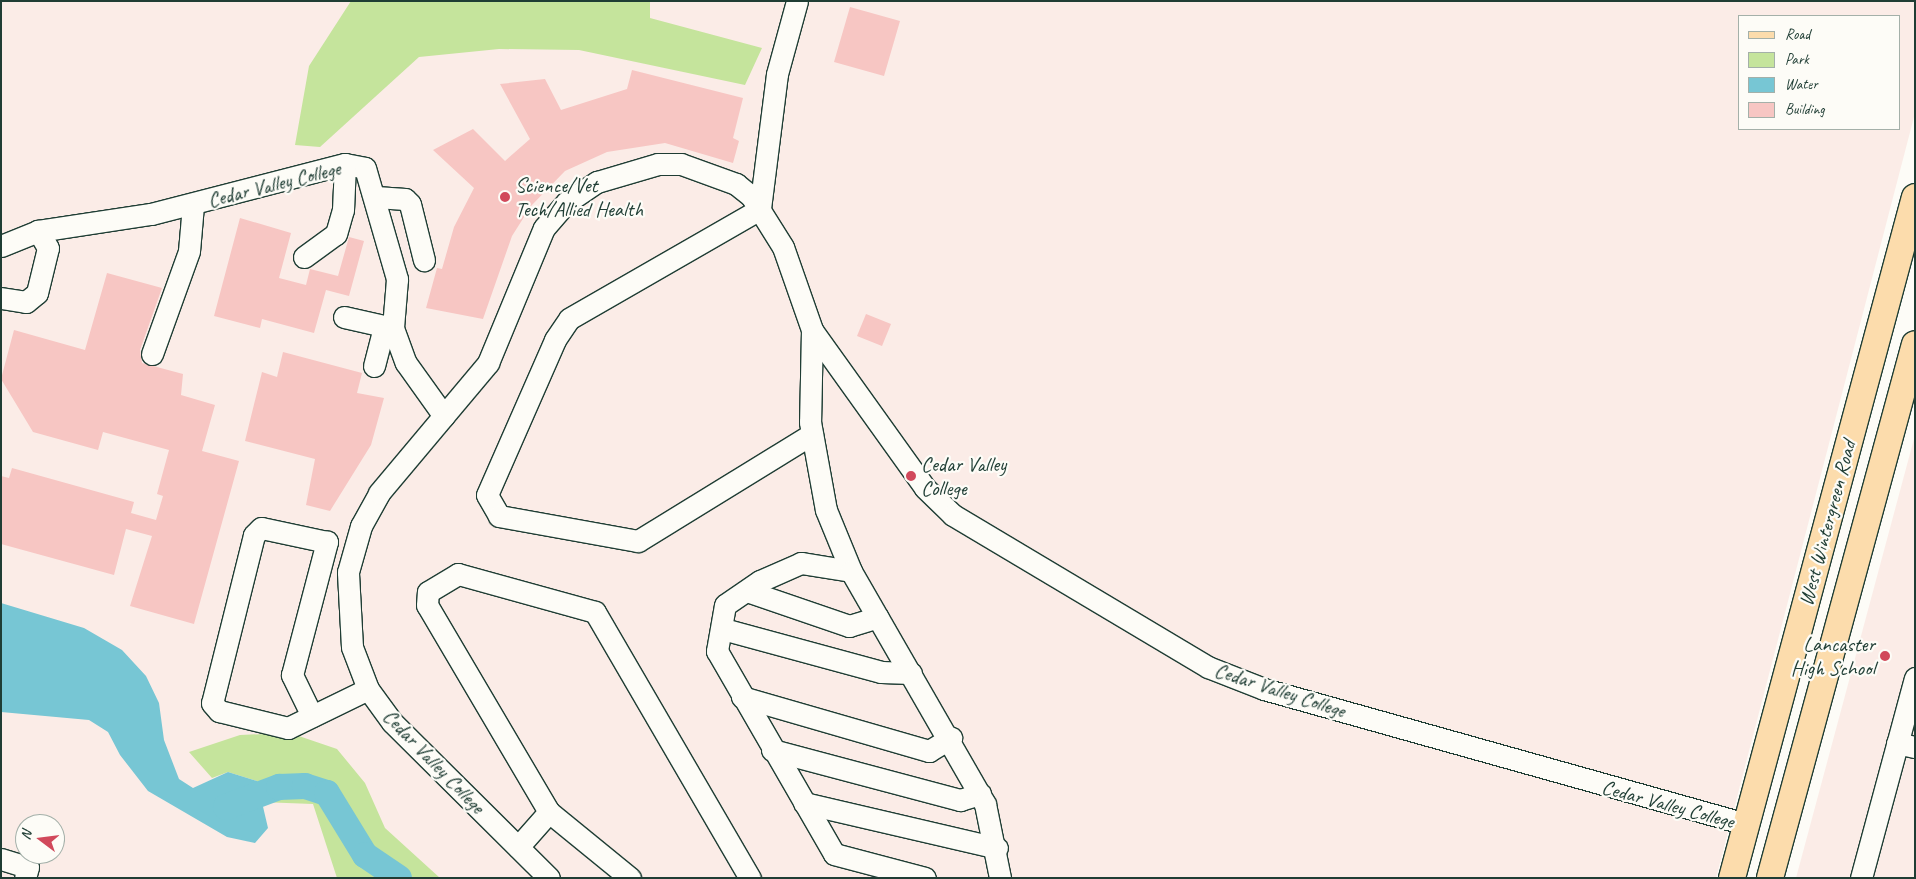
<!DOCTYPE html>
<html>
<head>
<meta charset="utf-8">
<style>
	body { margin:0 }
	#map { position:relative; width:1916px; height:879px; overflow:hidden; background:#fdfcf7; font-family:Caveat,sans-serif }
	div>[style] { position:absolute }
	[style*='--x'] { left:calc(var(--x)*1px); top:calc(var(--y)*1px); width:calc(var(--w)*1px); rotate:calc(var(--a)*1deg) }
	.built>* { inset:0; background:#fbece7 }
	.green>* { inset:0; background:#c5e49c }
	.water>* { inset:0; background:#77c6d4 }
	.river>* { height:26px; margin:-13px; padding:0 13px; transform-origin:13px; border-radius:13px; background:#77c6d4 }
	.building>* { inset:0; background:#f7c6c3 }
	.roads { filter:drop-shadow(1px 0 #1f3d34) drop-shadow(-1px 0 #1f3d34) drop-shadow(0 1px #1f3d34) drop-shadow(0 -1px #1f3d34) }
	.minor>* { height:21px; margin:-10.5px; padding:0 10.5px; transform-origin:10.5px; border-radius:10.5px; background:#fdfcf7 }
	.major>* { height:26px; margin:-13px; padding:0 13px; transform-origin:13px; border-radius:13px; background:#fcdcac }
	.dots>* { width:14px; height:14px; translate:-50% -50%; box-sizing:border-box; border:2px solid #fdfcf7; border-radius:50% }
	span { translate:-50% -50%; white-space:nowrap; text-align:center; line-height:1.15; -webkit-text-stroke:4.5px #fdfcf7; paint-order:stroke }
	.street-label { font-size:21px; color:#1f3d34 }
	.poi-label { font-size:21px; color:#1f3d34 }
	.left { translate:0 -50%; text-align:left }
	.right { translate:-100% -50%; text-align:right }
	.frame { position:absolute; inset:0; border:2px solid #1f3d34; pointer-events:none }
	.legend { position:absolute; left:1738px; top:15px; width:162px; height:115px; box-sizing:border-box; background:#fdfcf7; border:1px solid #a4b0a9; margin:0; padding:6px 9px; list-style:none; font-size:15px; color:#1f3d34 }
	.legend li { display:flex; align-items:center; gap:10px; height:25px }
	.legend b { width:25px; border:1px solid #a4b0a9 }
	.north { position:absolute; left:15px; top:814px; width:50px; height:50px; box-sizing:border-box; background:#fdfcf7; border:1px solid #a4b0a9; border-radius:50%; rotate:285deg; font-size:14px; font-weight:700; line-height:20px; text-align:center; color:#1f3d34 }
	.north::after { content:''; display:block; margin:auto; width:18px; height:22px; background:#d1495b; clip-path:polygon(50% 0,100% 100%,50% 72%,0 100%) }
</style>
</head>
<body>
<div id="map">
	<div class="built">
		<i style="clip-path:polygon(evenodd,1px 1px,1915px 1px,1915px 113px,1716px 878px,1px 878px,1px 1px,1740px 16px,1900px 16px,1900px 129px,1740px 129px,1740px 16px,1px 1px,25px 824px,55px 824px,55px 854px,25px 854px,25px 824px)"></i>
		<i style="clip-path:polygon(1915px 435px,1915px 878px,1796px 878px)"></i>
	</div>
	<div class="green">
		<i style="clip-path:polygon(351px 1px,650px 1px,650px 18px,762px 48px,745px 85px,579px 50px,499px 49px,419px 57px,320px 147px,295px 145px,309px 66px)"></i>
		<i style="clip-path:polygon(290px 733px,337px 749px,365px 783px,385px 828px,440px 878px,337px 878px,313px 804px,260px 802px,257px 781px,228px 772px,212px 778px,189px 752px,240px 735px)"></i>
	</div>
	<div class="water">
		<i style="clip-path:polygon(1px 603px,84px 628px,122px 650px,146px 676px,159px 703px,164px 740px,179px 779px,193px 788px,228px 772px,257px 781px,268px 828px,255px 843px,227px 837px,148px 791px,120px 755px,108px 732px,89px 720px,1px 712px)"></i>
	</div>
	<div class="river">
		<i style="--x:226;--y:807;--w:57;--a:-20.7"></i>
		<i style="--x:279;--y:787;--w:26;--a:-2"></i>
		<i style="--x:305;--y:786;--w:23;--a:18"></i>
		<i style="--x:327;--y:793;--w:73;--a:58.5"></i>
		<i style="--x:365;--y:855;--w:41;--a:34.1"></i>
	</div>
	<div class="building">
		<i style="clip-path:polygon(850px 7px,900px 21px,884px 76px,834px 62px)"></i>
		<i style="clip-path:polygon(632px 70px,743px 98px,733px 138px,739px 141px,733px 163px,665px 143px,607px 152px,565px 171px,531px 206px,512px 236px,483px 319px,426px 308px,437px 268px,442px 269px,454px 227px,474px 188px,433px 150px,473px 129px,505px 161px,530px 139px,500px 84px,545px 79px,561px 110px,627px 89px)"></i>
		<i style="clip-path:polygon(240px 218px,291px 233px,279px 278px,306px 285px,310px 269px,338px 276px,349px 237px,364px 241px,349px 296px,326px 290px,314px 333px,262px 319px,260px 328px,214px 316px)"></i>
		<i style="clip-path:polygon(107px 273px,162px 288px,140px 350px,142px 363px,183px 374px,181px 395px,215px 405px,202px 451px,239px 461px,194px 624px,130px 606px,152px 536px,126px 529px,114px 575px,1px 544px,1px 476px,9px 478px,12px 468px,134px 502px,131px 513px,156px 520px,163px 496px,157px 494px,169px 450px,103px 432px,98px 450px,33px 432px,1px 379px,14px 330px,85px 350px)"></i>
		<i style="clip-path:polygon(866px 314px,891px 324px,882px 346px,857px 336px)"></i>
		<i style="clip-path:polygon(283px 352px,362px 373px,357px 393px,384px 398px,371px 445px,330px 511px,306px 505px,315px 459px,245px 441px,262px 372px,277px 377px)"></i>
	</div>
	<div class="roads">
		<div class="minor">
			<i style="--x:797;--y:1;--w:76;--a:105.3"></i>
			<i style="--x:777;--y:74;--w:136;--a:97.2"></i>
			<i style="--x:760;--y:209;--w:220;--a:150.1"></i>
			<i style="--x:569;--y:319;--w:25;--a:124"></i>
			<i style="--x:555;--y:340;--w:169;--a:113.7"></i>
			<i style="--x:487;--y:495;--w:24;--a:60"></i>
			<i style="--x:499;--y:516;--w:141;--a:10.2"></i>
			<i style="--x:638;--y:541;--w:204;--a:-31.6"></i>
			<i style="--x:376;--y:197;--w:29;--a:4"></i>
			<i style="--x:405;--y:199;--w:7;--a:45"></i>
			<i style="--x:410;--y:204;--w:58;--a:76"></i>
			<i style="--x:1;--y:246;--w:40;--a:-22"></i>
			<i style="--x:38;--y:231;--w:114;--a:-8.6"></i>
			<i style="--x:151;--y:214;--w:200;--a:-14.5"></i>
			<i style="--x:345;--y:164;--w:20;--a:11"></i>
			<i style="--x:365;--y:168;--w:116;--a:73.9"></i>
			<i style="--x:397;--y:279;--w:49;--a:94.7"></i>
			<i style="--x:393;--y:328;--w:37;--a:70"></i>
			<i style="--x:406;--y:363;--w:65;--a:54.4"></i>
			<i style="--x:304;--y:257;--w:39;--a:-36"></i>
			<i style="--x:336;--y:234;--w:25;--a:-74"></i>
			<i style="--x:343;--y:210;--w:46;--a:-87.5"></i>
			<i style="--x:1;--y:298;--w:25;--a:9"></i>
			<i style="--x:26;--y:302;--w:14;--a:-39"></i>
			<i style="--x:37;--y:293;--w:46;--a:-76.3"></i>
			<i style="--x:48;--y:248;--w:20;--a:-120"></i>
			<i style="--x:344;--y:317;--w:50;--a:12.7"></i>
			<i style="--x:812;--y:330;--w:194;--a:54.4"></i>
			<i style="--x:925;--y:488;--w:39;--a:44"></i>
			<i style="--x:953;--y:515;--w:297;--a:30.8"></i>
			<i style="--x:1208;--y:667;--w:60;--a:21.4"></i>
			<i style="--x:1264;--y:689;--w:501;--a:15.65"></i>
			<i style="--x:152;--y:354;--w:109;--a:-70.2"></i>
			<i style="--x:189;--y:251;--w:46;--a:-85"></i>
			<i style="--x:374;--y:366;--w:40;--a:-75.6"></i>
			<i style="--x:851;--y:571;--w:51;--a:-170.9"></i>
			<i style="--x:801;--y:563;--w:45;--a:156.3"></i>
			<i style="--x:760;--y:581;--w:42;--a:145.6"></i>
			<i style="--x:725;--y:605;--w:47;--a:99.9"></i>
			<i style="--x:717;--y:651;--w:234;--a:60"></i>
			<i style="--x:834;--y:854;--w:94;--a:14.8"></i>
			<i style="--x:747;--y:591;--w:108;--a:18.9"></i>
			<i style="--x:849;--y:626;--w:30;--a:-17"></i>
			<i style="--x:723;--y:629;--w:164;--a:15.2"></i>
			<i style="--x:881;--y:672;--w:30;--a:2"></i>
			<i style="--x:742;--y:697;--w:195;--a:16.1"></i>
			<i style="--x:929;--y:751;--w:26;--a:-31"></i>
			<i style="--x:312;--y:716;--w:46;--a:-116"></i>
			<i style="--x:292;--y:675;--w:138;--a:-75.3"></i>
			<i style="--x:327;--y:542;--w:67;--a:-168"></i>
			<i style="--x:261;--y:528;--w:10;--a:135"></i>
			<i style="--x:254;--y:535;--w:173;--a:104"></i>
			<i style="--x:212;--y:703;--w:11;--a:49"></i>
			<i style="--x:219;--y:711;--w:71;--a:13.8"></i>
			<i style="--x:288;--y:728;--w:89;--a:-26"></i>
			<i style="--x:1897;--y:743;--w:18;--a:13"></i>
			<i style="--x:772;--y:750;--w:195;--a:14.9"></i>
			<i style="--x:960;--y:800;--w:21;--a:-17"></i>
			<i style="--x:804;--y:803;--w:198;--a:13.1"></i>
			<i style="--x:518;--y:847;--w:47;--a:-48.5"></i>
			<i style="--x:1;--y:859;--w:28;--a:17"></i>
			<i style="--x:28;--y:867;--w:11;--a:105"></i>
			<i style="--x:549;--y:878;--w:221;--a:-135.2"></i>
			<i style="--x:392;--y:722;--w:41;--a:-126"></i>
			<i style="--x:368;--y:689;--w:45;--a:-110.9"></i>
			<i style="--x:352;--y:647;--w:75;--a:-93.1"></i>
			<i style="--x:348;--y:572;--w:48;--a:-74.2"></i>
			<i style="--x:361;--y:526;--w:38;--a:-61"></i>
			<i style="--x:379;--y:493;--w:170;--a:-50"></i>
			<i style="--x:488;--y:363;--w:146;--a:-67.5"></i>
			<i style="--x:544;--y:228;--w:35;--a:-49"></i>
			<i style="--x:567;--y:202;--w:36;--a:-34"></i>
			<i style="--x:597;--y:182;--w:64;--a:-16.4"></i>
			<i style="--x:658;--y:164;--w:23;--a:0"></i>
			<i style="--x:681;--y:164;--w:59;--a:20"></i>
			<i style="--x:736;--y:184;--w:19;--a:39"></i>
			<i style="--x:751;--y:196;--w:60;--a:57.9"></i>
			<i style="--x:783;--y:247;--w:88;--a:70.7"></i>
			<i style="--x:812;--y:330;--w:92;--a:91.2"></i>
			<i style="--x:810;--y:422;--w:89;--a:79.7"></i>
			<i style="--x:826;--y:510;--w:66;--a:67.7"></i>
			<i style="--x:851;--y:571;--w:269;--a:60.1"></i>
			<i style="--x:985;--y:804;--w:76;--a:78.5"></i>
			<i style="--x:630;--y:878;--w:104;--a:-140.8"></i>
			<i style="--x:549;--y:812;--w:240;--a:-120.5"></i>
			<i style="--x:427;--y:605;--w:13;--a:-86"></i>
			<i style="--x:428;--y:592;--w:35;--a:-31"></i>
			<i style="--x:458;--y:574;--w:142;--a:15.5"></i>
			<i style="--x:595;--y:612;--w:308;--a:59.8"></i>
			<i style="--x:1861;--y:878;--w:207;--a:-74.9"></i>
		</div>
		<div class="major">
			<i style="--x:1732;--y:878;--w:705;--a:-74.96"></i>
			<i style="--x:1770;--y:878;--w:553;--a:-74.81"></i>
		</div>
	</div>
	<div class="dots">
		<i style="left:505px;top:197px;background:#d1495b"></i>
		<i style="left:911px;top:476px;background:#d1495b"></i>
		<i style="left:1885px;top:656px;background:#d1495b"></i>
	</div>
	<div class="street-label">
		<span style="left:274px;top:184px;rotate:-14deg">Cedar Valley College</span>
		<span style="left:1827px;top:523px;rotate:-75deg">West Wintergreen Road</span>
		<span style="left:1280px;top:690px;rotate:18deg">Cedar Valley College</span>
		<span style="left:434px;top:761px;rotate:46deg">Cedar Valley College</span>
		<span style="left:1668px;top:804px;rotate:15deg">Cedar Valley College</span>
	</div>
	<div class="poi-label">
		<span class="left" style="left:515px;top:197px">Science/Vet<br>Tech/Allied Health</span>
		<span class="left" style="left:921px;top:476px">Cedar Valley<br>College</span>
		<span class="right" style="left:1875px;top:656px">Lancaster<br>High School</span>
	</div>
	<div class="frame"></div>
	<ul class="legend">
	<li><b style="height:6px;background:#fcdcac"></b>Road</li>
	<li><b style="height:14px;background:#c5e49c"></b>Park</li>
	<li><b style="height:14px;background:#77c6d4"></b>Water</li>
	<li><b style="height:14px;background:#f7c6c3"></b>Building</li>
	</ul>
	<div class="north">N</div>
</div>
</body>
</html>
